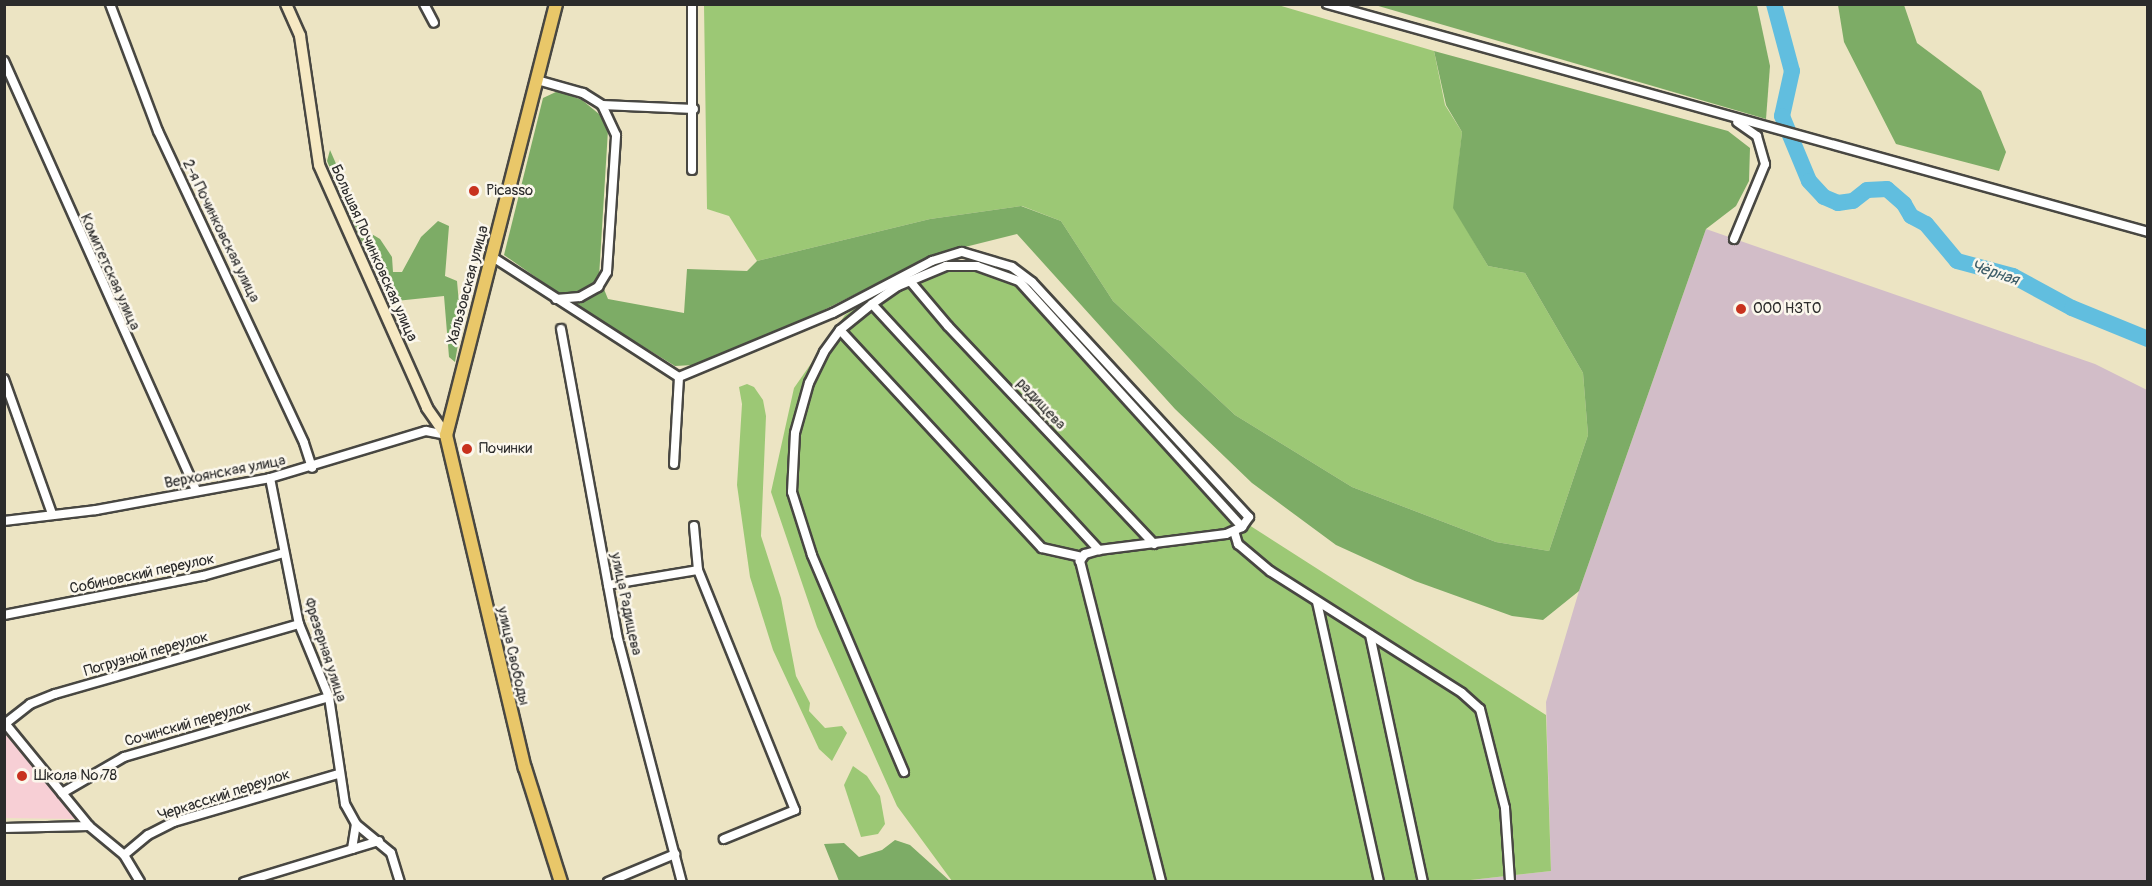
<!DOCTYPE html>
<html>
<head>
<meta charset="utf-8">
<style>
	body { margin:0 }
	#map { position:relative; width:2152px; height:886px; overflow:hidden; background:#ece4c3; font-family:Pangolin,sans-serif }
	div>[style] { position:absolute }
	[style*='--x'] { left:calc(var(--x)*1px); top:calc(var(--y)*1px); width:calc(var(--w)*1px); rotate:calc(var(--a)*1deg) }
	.built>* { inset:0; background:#f7cfd5 }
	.industrial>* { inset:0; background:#d2bdc8 }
	.green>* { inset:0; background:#9cc875 }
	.forest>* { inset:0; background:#7dac66 }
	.river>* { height:16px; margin:-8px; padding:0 8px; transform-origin:8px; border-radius:8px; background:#61bedf }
	.roads { filter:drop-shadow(2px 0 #484742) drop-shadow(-2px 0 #484742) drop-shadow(0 2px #484742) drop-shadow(0 -2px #484742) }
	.street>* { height:8px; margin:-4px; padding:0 4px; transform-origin:4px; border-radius:4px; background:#fff }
	.secondary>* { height:10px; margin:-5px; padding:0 5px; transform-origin:5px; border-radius:5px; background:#f6e9c3 }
	.primary>* { height:12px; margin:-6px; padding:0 6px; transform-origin:6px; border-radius:6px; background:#e9c769 }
	.dots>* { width:16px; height:16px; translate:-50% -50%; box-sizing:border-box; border:3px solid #fbf7ec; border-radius:50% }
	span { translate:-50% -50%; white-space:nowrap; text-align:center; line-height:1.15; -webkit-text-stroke:5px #fbf7ec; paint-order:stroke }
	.poi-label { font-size:15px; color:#2b2b2b }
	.left { translate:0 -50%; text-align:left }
	.street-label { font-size:15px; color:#2b2b2b }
	.water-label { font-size:16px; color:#3e5e6a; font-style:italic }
	.frame { position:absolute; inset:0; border:6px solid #2b2b2b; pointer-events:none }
</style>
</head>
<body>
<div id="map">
	<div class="built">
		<i style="clip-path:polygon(4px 734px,5px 734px,76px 819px,5px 818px)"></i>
	</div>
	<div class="industrial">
		<i style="clip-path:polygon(1706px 229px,2095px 364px,2147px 390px,2147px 881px,1453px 882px,1551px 871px,1546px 702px,1579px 591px)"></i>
	</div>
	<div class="green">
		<i style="clip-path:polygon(704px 5px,1278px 5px,1434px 51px,1445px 105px,1462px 132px,1454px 208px,1488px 266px,1525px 273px,1583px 373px,1588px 435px,1549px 551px,1496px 542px,1352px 487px,1235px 415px,1113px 301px,1061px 221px,1022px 206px,930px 219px,757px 261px,729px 216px,707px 209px)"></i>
		<i style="clip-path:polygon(976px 261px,1017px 274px,1249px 525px,1546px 715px,1551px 871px,1453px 882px,952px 881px,897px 806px,817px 627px,771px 492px,794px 388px,845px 315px,903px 277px,938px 263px)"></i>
		<i style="clip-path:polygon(747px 384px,754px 387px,763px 400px,766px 416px,761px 536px,781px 598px,796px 676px,810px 703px,809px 711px,825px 728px,842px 726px,847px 733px,832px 761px,819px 749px,773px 650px,750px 577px,737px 485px,742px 404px,739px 387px)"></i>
		<i style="clip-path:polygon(853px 766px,867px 776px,880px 796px,885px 824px,878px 834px,861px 837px,844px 785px)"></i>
	</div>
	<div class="forest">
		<i style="clip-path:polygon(1375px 5px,1757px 5px,1770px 66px,1766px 119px)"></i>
		<i style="clip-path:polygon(1838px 5px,1904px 5px,1917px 43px,1981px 91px,2006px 152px,1999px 171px,1896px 144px,1844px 42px)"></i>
		<i style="clip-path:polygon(1434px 51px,1728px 131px,1750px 148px,1749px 181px,1736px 206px,1706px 229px,1579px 591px,1543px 620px,1512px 616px,1415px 581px,1336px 545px,1252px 483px,1175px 409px,1017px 234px,933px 255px,814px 315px,693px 365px,675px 366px,580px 308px,504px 255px,543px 98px,558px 91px,582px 100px,599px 114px,608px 130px,599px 277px,608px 299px,684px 313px,687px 269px,747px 271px,757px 261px,930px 219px,1021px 206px,1061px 221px,1113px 301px,1235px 415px,1352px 487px,1496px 542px,1549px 551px,1588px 435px,1583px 373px,1525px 273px,1488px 266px,1453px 208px,1462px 132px,1446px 105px)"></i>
		<i style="clip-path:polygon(330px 150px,365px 230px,380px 239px,392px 257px,393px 272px,402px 272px,421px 237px,438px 221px,449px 226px,445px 276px,457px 281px,461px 326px,455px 362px,449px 357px,444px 296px,396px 301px,363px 245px,327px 161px)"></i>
		<i style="clip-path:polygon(895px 840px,910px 845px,950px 881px,839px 881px,824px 844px,844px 843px,859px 857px,882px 850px)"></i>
	</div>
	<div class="river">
		<i style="--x:1774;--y:4;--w:69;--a:75"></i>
		<i style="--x:1792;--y:71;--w:46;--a:102.5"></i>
		<i style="--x:1782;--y:116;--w:70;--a:67.4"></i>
		<i style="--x:1809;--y:181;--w:22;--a:47"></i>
		<i style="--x:1824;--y:197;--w:15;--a:23"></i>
		<i style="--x:1838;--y:203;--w:15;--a:-8"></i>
		<i style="--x:1853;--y:201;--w:18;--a:-38"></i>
		<i style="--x:1867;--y:190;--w:20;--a:-3"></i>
		<i style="--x:1887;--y:189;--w:23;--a:41"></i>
		<i style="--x:1904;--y:204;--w:14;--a:60"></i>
		<i style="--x:1911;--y:216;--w:17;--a:28"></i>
		<i style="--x:1926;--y:224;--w:48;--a:50"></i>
		<i style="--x:1957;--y:261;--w:58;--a:15"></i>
		<i style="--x:2013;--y:276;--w:67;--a:28.5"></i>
		<i style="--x:2072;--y:308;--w:82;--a:22.2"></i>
	</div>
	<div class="roads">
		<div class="street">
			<i style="--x:110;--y:4;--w:136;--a:69.3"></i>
			<i style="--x:158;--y:131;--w:344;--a:64.9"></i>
			<i style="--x:304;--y:443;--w:26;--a:72"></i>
			<i style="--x:424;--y:4;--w:21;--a:62"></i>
			<i style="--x:692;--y:4;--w:166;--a:90"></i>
			<i style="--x:1327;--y:4;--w:852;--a:15.52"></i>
			<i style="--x:4;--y:61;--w:471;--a:65.9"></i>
			<i style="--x:537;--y:80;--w:48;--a:15.8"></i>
			<i style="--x:583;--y:93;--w:22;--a:32"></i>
			<i style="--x:602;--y:105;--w:92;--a:2.5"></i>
			<i style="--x:1734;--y:239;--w:81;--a:-67.5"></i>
			<i style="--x:1765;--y:164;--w:29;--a:-106"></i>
			<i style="--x:1757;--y:136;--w:24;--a:-145"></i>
			<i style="--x:491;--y:256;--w:224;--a:32.8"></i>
			<i style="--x:679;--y:377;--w:167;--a:-22.6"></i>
			<i style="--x:833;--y:313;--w:112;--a:-27.7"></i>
			<i style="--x:932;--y:261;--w:31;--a:-17"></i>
			<i style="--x:962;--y:252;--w:52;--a:16.7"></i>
			<i style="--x:1012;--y:267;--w:25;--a:37"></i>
			<i style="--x:1032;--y:282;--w:320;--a:47.3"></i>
			<i style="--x:1249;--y:517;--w:12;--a:125"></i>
			<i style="--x:1242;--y:527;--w:17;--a:156"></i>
			<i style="--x:1226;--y:534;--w:128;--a:172.8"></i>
			<i style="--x:1099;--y:550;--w:15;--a:164"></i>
			<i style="--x:1085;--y:554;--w:9;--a:126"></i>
			<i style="--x:1080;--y:561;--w:331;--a:75.8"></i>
			<i style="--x:910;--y:281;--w:59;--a:49.8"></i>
			<i style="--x:948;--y:326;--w:300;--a:46.6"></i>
			<i style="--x:556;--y:299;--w:24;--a:-5"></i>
			<i style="--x:580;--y:297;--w:21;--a:-29"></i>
			<i style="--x:598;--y:287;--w:17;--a:-59"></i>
			<i style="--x:607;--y:272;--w:137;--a:-86.2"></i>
			<i style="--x:616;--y:135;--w:33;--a:-115"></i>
			<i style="--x:872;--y:304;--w:335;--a:47.3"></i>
			<i style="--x:561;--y:329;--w:311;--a:79.6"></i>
			<i style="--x:617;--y:635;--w:255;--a:75.3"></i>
			<i style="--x:840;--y:330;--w:297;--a:47.2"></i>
			<i style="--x:1042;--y:548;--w:41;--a:12.7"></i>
			<i style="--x:4;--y:379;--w:143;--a:70.4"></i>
			<i style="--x:674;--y:464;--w:87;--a:-86.7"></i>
			<i style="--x:270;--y:478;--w:149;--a:78.8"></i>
			<i style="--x:299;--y:624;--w:79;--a:67.7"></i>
			<i style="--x:329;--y:697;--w:108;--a:81.5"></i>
			<i style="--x:345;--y:804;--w:23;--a:61"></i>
			<i style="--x:356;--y:824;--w:45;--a:39.6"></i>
			<i style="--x:391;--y:853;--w:30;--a:73"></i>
			<i style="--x:4;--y:521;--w:93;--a:-6.8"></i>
			<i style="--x:96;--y:510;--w:177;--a:-10.4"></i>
			<i style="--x:270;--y:478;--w:163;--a:-16.8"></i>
			<i style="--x:426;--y:431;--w:20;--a:11"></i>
			<i style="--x:694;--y:526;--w:44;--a:84.8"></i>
			<i style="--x:698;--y:570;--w:259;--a:68"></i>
			<i style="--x:795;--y:810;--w:77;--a:157.8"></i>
			<i style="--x:1234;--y:531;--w:14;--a:73"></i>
			<i style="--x:1238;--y:544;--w:42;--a:40.2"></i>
			<i style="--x:1270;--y:571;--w:227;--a:32.4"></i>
			<i style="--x:1462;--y:693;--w:24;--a:42"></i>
			<i style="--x:1480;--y:709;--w:102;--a:75.8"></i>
			<i style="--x:1505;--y:808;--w:74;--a:86.1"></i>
			<i style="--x:608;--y:585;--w:91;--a:-9.5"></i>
			<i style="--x:1317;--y:602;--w:287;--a:77.5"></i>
			<i style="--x:4;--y:615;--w:203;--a:-11.1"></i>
			<i style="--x:203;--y:576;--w:84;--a:-15.9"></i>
			<i style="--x:1370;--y:635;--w:253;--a:77.9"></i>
			<i style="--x:4;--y:722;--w:134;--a:50.7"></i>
			<i style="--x:89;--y:826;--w:45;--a:39.6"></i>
			<i style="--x:124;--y:855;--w:31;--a:59"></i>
			<i style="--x:6;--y:723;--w:31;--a:-38"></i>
			<i style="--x:30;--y:704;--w:27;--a:-22"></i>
			<i style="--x:55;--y:694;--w:254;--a:-16"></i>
			<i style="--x:904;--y:772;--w:236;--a:-113"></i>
			<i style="--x:812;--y:555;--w:66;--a:-107.6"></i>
			<i style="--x:792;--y:492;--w:59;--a:-87.1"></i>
			<i style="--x:795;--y:433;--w:52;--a:-74.4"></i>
			<i style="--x:809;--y:383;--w:34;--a:-64"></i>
			<i style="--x:824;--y:352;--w:27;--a:-54"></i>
			<i style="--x:840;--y:330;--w:41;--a:-39.1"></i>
			<i style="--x:872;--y:304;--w:32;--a:-35"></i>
			<i style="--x:898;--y:286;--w:52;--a:-22.6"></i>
			<i style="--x:946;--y:266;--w:31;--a:0"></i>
			<i style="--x:977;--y:266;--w:45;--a:19.7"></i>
			<i style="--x:1019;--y:281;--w:332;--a:47.8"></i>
			<i style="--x:62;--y:793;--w:72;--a:-30.1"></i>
			<i style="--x:124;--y:757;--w:214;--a:-16.3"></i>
			<i style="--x:4;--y:828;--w:85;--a:-1.3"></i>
			<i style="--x:352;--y:849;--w:25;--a:-81"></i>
			<i style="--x:124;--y:855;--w:31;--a:-40"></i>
			<i style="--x:148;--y:835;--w:29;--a:-27"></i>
			<i style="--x:174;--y:822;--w:171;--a:-16.3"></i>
			<i style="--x:244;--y:882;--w:141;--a:-16.9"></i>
			<i style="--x:608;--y:882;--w:73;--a:-22.7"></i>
		</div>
		<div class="secondary">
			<i style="--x:286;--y:4;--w:35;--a:66"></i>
			<i style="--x:300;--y:36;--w:130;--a:81.6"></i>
			<i style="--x:319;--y:165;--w:266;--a:66"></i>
			<i style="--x:427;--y:408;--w:33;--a:55"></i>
		</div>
		<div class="primary">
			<i style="--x:556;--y:4;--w:445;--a:104.3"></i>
			<i style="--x:446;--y:435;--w:342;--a:76.7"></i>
			<i style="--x:525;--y:768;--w:120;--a:72.5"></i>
		</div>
	</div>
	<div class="dots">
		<i style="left:474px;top:191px;background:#c8321e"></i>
		<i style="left:1741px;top:309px;background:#c8321e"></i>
		<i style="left:467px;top:449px;background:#c8321e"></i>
		<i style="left:22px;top:776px;background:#c8321e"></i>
	</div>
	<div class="poi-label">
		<span class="left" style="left:486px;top:191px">Picasso</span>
		<span class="left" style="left:1753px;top:309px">ООО НЗТО</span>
		<span class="left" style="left:479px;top:449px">Починки</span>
		<span class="left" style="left:34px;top:776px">Школа № 78</span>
	</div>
	<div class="street-label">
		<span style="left:221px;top:231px;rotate:64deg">2-я Починковская улица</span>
		<span style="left:374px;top:253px;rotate:66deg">Большая Починковская улица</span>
		<span style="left:110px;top:272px;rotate:66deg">Комитетская улица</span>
		<span style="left:468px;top:285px;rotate:-75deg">Хальзовская улица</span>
		<span style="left:1041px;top:404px;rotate:47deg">радищева</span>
		<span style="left:225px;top:472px;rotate:-11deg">Верхоянская улица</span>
		<span style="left:142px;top:574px;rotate:-12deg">Собиновский переулок</span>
		<span style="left:626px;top:604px;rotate:78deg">улица Радищева</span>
		<span style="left:325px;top:650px;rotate:72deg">Фрезерная улица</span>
		<span style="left:146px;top:654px;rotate:-16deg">Погрузной переулок</span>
		<span style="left:513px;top:656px;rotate:77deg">улица Свободы</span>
		<span style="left:188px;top:724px;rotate:-16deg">Сочинский переулок</span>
		<span style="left:224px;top:795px;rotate:-18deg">Черкасский переулок</span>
	</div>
	<div class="water-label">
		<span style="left:1995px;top:273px;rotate:18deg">Чёрная</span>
	</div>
	<div class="frame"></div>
</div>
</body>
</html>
